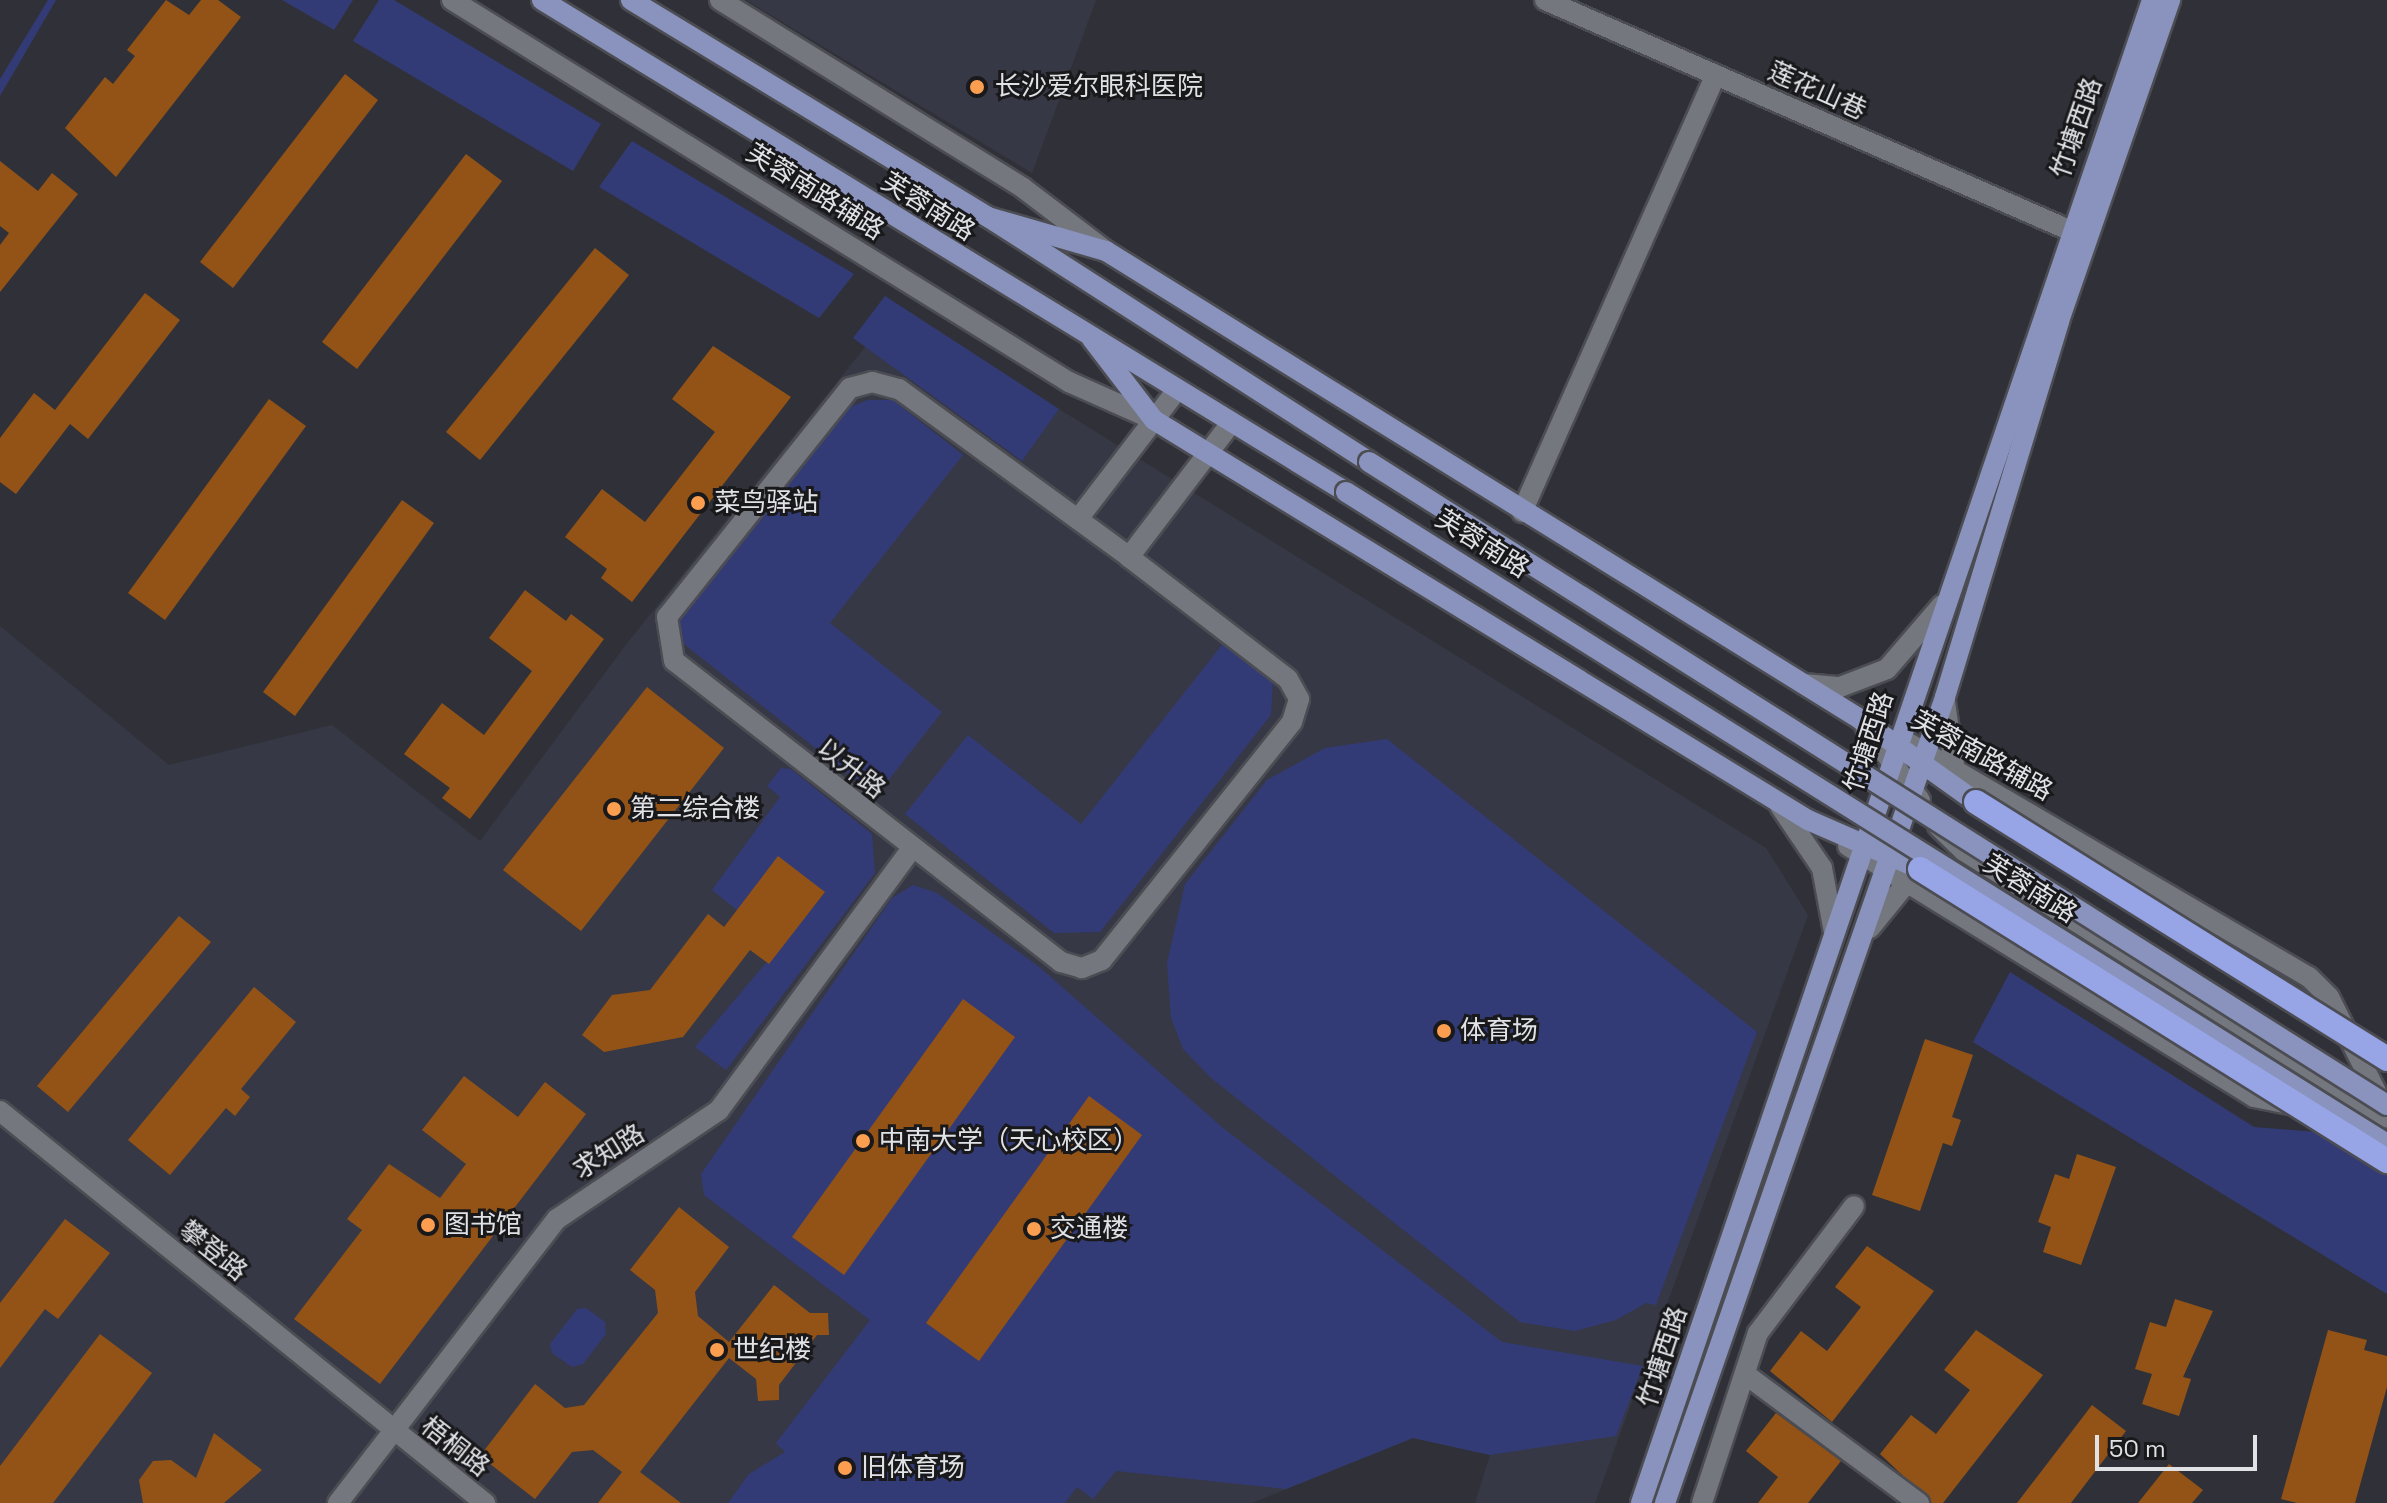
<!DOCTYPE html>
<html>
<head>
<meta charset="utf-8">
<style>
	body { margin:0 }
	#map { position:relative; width:2387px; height:1503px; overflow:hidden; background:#303138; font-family:"Space Grotesk","Noto Sans SC",sans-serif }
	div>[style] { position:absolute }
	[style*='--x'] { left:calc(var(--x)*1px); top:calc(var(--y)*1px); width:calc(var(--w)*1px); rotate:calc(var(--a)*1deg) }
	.built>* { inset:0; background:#363845 }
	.green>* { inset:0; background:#333b76 }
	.building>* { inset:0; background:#935316 }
	.roads { filter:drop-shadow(2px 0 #4c4d53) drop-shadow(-2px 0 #4c4d53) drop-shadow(0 2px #4c4d53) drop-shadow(0 -2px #4c4d53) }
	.minor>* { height:20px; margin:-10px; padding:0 10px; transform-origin:10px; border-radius:10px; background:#75777f }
	.major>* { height:20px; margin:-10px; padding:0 10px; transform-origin:10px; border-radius:10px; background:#8993bd }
	.bridges { filter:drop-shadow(2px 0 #4c4d53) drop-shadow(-2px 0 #4c4d53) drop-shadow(0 2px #4c4d53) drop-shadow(0 -2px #4c4d53) }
	.major-bridge>* { height:20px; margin:-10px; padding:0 10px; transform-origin:10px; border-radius:10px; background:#8993bd }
	.highway-bridge>* { height:24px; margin:-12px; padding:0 12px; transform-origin:12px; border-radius:12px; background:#97a5e7 }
	.dots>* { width:22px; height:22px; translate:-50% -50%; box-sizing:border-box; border:4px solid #19191c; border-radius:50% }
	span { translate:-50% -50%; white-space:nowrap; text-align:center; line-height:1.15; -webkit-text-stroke:6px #19191c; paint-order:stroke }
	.poi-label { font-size:26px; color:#e1e2e6 }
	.left { translate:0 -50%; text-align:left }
	.street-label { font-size:26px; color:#e1e2e6 }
	.scale { position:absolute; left:2095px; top:1435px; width:162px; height:36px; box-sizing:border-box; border:4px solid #e1e2e6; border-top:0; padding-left:10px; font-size:24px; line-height:28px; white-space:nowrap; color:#e1e2e6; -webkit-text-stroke:6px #19191c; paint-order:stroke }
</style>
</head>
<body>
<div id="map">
	<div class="built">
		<i style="clip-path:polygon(746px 0,1096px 0,1032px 173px)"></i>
		<i style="clip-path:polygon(866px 346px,1021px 460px,1059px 409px,1766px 848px,1808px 915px,1595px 1503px,1475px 1503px,1490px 1455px,1413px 1438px,1252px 1503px,0 1503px,0 626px,169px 765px,332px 725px,480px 841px,628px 642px)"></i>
	</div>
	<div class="green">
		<i style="clip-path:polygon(48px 0,56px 0,0 96px,0 79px)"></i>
		<i style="clip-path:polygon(282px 0,353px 0,334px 30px)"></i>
		<i style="clip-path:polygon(379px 0,394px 0,601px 124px,573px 171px,353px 41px)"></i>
		<i style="clip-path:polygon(632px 141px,854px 274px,819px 318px,599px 187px)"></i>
		<i style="clip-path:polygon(885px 296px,1059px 409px,1022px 461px,853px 338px)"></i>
		<i style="clip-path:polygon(868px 400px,893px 400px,963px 455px,830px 623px,942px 712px,876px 796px,684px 644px,678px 618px,842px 410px)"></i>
		<i style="clip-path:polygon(1225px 641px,1273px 679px,1271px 715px,1100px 932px,1054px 933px,905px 814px,968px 735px,1081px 824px)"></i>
		<i style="clip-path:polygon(1387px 739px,1757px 1032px,1656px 1305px,1646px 1303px,1616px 1320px,1575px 1331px,1520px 1322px,1211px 1078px,1183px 1049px,1171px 1018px,1167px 963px,1185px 884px,1267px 780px,1325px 748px)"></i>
		<i style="clip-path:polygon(781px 768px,791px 769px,872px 834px,875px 873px,726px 1070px,695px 1047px,825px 893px,737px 910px,712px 890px,780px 797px,767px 786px)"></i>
		<i style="clip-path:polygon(913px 885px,937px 893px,1038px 966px,1222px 1127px,1502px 1342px,1643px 1366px,1616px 1436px,1490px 1455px,1413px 1438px,1286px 1489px,1116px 1471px,1093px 1499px,1077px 1487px,1065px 1503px,728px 1503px,749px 1474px,785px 1452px,776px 1443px,870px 1320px,704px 1195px,701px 1174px,892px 898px)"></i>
		<i style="clip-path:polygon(2010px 972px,2254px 1127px,2316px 1132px,2387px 1175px,2387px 1294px,1973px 1042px)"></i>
		<i style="clip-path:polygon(586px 1308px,605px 1322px,606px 1334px,583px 1364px,572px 1367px,552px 1353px,550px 1344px,577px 1309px)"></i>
	</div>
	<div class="building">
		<i style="clip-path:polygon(166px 0,189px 15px,201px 0,218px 0,241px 17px,116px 177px,65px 128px,105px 77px,113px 84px,135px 56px,127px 50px)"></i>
		<i style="clip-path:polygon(345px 74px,378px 100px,233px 288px,200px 262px)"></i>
		<i style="clip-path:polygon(466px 154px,502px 181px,357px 369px,322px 342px)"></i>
		<i style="clip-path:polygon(0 161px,38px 191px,52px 173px,78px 194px,0 292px,0 245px,9px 233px,0 226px)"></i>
		<i style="clip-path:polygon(595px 248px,629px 275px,480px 460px,446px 432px)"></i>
		<i style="clip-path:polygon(145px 293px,180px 320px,88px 439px,70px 424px,16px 494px,0 482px,0 438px,34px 393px,55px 410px)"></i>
		<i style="clip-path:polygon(713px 346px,791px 397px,632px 602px,601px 578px,607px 569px,565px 537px,602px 489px,645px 522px,715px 432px,672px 399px)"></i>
		<i style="clip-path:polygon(269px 399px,306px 426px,165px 620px,128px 593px)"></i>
		<i style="clip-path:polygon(402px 500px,434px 523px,295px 716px,263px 692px)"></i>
		<i style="clip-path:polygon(525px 590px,566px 621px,571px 614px,604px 639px,470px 819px,442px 798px,450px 788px,404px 754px,442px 703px,484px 735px,532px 671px,489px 638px)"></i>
		<i style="clip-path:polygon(647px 687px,724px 748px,581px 931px,503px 870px)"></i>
		<i style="clip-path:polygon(778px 856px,825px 892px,769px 964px,750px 950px,683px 1037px,604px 1052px,582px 1035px,612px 995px,650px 990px,708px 914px,724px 927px)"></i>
		<i style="clip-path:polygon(179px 916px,211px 942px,68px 1112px,37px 1086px)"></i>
		<i style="clip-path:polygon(254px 987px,296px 1022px,241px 1089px,250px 1097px,235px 1116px,226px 1108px,170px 1175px,128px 1140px)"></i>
		<i style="clip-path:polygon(963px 999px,1015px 1037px,844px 1275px,792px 1237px)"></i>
		<i style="clip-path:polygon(1925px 1039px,1973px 1055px,1952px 1117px,1961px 1120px,1952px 1146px,1943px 1143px,1920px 1211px,1872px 1195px)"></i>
		<i style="clip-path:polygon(464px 1076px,518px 1117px,545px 1082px,586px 1114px,380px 1384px,294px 1319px,362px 1230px,347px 1219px,389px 1164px,440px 1198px,466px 1164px,422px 1130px)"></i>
		<i style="clip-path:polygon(1089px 1096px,1142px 1135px,979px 1361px,926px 1323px)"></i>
		<i style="clip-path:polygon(2077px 1154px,2116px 1167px,2081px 1265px,2043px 1252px,2051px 1227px,2038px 1222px,2055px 1174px,2069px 1179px)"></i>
		<i style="clip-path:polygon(679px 1207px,729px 1247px,695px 1292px,698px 1316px,729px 1342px,774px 1285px,810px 1313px,828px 1313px,829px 1335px,817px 1335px,779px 1385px,779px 1400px,758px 1401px,756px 1379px,729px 1358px,640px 1472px,681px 1503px,598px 1503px,622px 1472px,593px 1450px,572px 1452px,535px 1499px,480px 1456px,535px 1384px,565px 1408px,584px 1405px,658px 1313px,655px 1290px,630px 1270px)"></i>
		<i style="clip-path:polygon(65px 1219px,110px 1253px,58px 1319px,45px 1309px,0 1368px,0 1303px)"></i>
		<i style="clip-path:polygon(1867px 1246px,1934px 1291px,1832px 1422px,1770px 1371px,1801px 1331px,1827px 1351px,1861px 1307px,1835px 1287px)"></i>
		<i style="clip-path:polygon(2175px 1299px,2213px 1311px,2183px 1377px,2191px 1379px,2179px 1416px,2142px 1404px,2152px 1374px,2135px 1369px,2150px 1322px,2166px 1327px)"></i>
		<i style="clip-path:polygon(1976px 1330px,2043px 1375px,1943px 1503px,1932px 1503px,1880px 1454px,1911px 1415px,1936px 1434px,1970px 1390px,1944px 1370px)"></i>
		<i style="clip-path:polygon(2328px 1330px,2367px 1340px,2364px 1350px,2387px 1356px,2387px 1387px,2355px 1503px,2297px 1503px,2281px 1499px)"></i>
		<i style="clip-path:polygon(100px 1334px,152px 1373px,53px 1503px,0 1503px,0 1466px)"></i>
		<i style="clip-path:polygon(2092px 1405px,2126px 1431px,2071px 1503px,2017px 1503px)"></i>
		<i style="clip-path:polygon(1776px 1413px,1841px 1461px,1808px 1503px,1758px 1503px,1778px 1477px,1746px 1451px)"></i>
		<i style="clip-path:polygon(214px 1433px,262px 1470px,224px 1503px,143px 1503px,139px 1480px,153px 1461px,171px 1460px,196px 1478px)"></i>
		<i style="clip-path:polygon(2169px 1464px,2203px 1490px,2192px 1503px,2138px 1503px)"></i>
	</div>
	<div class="roads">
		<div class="minor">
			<i style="--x:452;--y:0;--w:726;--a:31.76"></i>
			<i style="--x:1069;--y:382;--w:93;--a:24.1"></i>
			<i style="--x:720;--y:0;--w:357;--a:31.8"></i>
			<i style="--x:1023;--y:188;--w:104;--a:37.2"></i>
			<i style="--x:1545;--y:0;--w:572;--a:23.7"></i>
			<i style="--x:872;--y:382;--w:28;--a:15"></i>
			<i style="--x:899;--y:389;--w:285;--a:36.1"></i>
			<i style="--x:1129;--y:557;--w:200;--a:37.5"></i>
			<i style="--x:1288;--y:679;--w:23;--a:61"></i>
			<i style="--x:1299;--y:699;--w:24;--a:107"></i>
			<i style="--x:1292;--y:722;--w:305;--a:128.6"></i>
			<i style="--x:1102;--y:960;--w:22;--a:158"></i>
			<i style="--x:1082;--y:968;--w:22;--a:-164"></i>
			<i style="--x:1061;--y:962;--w:490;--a:-142.1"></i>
			<i style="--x:674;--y:661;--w:45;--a:-99"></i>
			<i style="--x:667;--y:617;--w:293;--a:-51.4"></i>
			<i style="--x:850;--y:388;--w:23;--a:-15"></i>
			<i style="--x:1522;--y:512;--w:478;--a:-66.1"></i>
			<i style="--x:1078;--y:519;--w:163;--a:-52.5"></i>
			<i style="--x:1129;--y:557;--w:168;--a:-52.7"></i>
			<i style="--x:1804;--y:684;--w:36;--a:5"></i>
			<i style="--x:1840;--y:687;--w:50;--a:-21"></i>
			<i style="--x:1887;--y:669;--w:84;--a:-49.3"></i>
			<i style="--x:1945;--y:702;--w:71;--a:81.9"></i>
			<i style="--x:1865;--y:726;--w:92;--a:53.4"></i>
			<i style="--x:1910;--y:744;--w:462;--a:30.3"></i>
			<i style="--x:2309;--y:977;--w:28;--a:45"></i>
			<i style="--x:2329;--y:997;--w:122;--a:63.6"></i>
			<i style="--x:1780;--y:806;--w:75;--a:55.9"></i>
			<i style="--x:1822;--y:868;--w:65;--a:79.4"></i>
			<i style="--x:1938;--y:826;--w:36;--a:44"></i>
			<i style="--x:1964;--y:851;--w:500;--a:32.2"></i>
			<i style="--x:1848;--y:846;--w:477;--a:31.7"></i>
			<i style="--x:2254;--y:1097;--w:46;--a:11.3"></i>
			<i style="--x:1870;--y:928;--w:68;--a:-50.9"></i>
			<i style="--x:0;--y:1111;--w:624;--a:38.95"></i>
			<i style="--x:1745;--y:1374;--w:217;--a:36.6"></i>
			<i style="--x:338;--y:1503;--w:359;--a:-52.4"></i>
			<i style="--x:557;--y:1219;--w:195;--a:-33.9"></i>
			<i style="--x:719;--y:1110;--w:323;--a:-53.6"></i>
			<i style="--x:1702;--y:1503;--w:179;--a:-71.8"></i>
			<i style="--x:1758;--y:1333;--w:159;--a:-52.9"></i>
		</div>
		<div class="major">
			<i style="--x:542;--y:0;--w:943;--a:31.46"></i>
			<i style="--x:631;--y:0;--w:418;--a:31.3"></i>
			<i style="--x:988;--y:217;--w:453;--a:32.7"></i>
			<i style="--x:988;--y:217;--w:123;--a:16.1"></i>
			<i style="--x:1106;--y:251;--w:887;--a:31.83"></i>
			<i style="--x:1860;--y:719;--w:143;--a:35.6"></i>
			<i style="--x:1092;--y:339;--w:102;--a:52.6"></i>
			<i style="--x:1154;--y:420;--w:767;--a:31.45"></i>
			<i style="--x:1808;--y:820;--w:122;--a:23.6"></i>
			<i style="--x:1641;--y:1503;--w:1587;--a:-71.22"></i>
			<i style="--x:1665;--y:1503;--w:853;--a:-70.84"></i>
			<i style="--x:1945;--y:697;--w:393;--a:-73.1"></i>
			<i style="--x:2059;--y:321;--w:340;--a:-70.9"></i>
		</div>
	</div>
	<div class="bridges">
		<div class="major-bridge">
			<i style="--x:1369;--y:462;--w:1204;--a:32.28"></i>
			<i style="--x:1346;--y:492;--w:1228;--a:32.06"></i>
		</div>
		<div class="highway-bridge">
			<i style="--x:1976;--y:802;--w:485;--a:32"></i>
			<i style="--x:1920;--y:869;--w:551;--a:32.02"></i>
		</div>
	</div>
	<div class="dots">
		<i style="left:977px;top:87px;background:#fb9e50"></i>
		<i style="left:698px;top:503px;background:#fb9e50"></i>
		<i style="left:614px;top:809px;background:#fb9e50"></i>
		<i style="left:1444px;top:1031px;background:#fb9e50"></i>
		<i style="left:863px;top:1141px;background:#fb9e50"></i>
		<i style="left:428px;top:1225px;background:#fb9e50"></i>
		<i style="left:1034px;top:1229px;background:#fb9e50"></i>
		<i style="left:717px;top:1350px;background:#fb9e50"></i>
		<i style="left:845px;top:1468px;background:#fb9e50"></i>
	</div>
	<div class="poi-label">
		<span class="left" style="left:995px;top:87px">长沙爱尔眼科医院</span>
		<span class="left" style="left:714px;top:503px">菜鸟驿站</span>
		<span class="left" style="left:630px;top:809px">第二综合楼</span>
		<span class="left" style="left:1460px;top:1031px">体育场</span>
		<span class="left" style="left:879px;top:1141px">中南大学（天心校区）</span>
		<span class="left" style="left:444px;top:1225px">图书馆</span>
		<span class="left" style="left:1050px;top:1229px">交通楼</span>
		<span class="left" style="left:733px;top:1350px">世纪楼</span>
		<span class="left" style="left:861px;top:1468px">旧体育场</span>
	</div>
	<div class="street-label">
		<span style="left:1817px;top:91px;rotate:24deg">莲花山巷</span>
		<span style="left:2077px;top:128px;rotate:-71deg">竹塘西路</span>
		<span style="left:815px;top:192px;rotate:32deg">芙蓉南路辅路</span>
		<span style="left:928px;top:207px;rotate:32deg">芙蓉南路</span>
		<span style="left:1482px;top:544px;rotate:32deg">芙蓉南路</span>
		<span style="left:1869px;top:742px;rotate:-72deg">竹塘西路</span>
		<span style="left:1982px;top:756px;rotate:29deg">芙蓉南路辅路</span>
		<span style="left:851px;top:769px;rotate:38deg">以升路</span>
		<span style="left:2030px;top:889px;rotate:32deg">芙蓉南路</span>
		<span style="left:609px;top:1152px;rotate:-32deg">求知路</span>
		<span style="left:213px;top:1251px;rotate:39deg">攀登路</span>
		<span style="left:1663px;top:1357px;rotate:-72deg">竹塘西路</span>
		<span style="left:455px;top:1447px;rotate:38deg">梧桐路</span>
	</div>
	<div class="scale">50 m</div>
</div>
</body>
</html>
